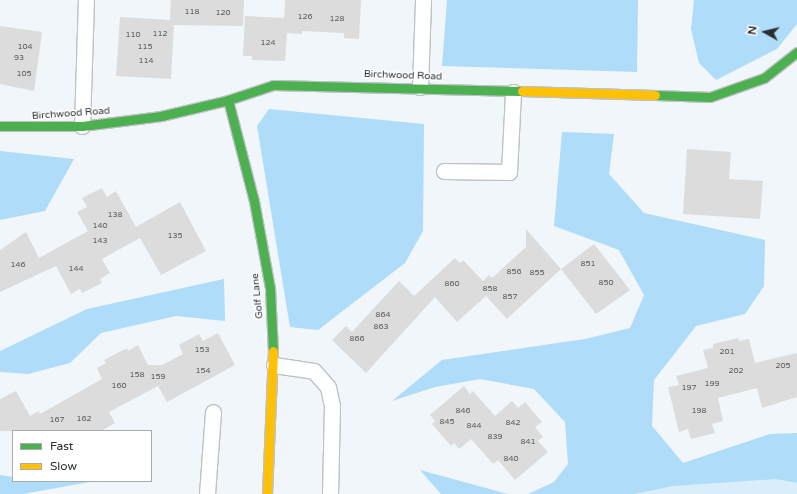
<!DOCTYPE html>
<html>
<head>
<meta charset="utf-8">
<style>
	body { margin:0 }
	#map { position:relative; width:797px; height:494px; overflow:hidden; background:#f1f6fa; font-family:"Varela Round",sans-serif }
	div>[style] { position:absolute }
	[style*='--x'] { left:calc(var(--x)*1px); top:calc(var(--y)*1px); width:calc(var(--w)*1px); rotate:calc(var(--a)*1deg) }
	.green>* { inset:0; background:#daedfa }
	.forest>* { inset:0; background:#aedcf9 }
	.building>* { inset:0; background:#dcdcdc }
	.roads { filter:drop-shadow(1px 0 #bec2c6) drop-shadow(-1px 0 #bec2c6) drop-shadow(0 1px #bec2c6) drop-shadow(0 -1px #bec2c6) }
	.street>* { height:15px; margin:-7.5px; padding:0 7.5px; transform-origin:7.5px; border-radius:7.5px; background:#fdfefe }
	.fast>* { height:9px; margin:-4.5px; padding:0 4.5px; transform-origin:4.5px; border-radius:4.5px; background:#4caf50 }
	.slow>* { height:9px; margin:-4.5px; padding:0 4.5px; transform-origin:4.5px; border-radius:4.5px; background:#ffc107 }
	span { translate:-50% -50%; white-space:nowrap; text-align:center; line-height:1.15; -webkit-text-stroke:3px #fff; paint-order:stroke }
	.number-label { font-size:8px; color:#585c5e }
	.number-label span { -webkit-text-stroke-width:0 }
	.street-label { font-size:10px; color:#292e31 }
	.legend { position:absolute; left:12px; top:430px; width:140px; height:52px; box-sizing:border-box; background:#fff; border:1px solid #a9abad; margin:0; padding:5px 7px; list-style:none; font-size:12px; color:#292e31 }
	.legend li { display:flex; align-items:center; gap:8px; height:20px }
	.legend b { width:20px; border:1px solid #a9abad }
	.north { position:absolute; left:745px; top:12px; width:40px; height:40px; -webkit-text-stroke:3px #fff; paint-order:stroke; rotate:278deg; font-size:11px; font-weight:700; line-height:16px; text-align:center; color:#292e31 }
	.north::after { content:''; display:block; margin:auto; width:14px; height:18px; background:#292e31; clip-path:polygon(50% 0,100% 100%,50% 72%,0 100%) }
</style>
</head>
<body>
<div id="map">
	<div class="green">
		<i style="clip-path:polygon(797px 457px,797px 494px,604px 494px)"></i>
	</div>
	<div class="forest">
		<i style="clip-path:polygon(447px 0,638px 0,637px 72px,442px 66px)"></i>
		<i style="clip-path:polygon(694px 0,797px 0,797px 24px,777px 49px,716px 80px,699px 63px,691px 29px)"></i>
		<i style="clip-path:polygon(269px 109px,424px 124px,423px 231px,405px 263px,318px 330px,290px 327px,257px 126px)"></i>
		<i style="clip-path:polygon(562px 132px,614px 134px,609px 174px,644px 213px,765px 240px,764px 286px,745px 314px,696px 326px,654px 380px,652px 426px,683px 463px,770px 434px,797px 433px,797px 483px,776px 479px,673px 486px,634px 494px,528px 494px,554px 482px,568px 464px,565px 422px,534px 389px,480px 379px,435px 387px,392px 401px,442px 360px,585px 339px,630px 328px,644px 295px,619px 250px,554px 226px)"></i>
		<i style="clip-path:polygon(0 151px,74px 159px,45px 211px,0 220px)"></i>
		<i style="clip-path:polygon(224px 279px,225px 321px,176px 316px,101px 333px,70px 363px,28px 374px,0 372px,0 351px,87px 309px)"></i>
		<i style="clip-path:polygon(420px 470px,508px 494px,441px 494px)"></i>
		<i style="clip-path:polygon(0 475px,13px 477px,13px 481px,95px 481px,23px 494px,0 494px)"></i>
	</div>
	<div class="building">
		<i style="clip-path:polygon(171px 0,244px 0,243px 26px,174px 25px,171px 79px,116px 76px,120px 17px,170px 20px)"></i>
		<i style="clip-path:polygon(285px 0,361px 0,359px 39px,344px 38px,344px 33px,302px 31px,302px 34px,287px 33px,285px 61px,252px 60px,252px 56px,243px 56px,245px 16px,284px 18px)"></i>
		<i style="clip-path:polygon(0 26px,42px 32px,34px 91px,0 84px)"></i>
		<i style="clip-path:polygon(687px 149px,731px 152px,729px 179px,763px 181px,760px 219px,683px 214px)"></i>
		<i style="clip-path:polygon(102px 188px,107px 197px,116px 191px,136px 227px,180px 202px,206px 251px,161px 275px,140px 238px,102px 259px,110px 273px,100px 279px,102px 283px,82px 293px,80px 289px,71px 294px,56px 266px,0 292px,0 250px,26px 232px,39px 258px,88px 231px,77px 212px,87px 207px,82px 198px)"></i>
		<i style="clip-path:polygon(526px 229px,561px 269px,594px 244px,630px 290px,596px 314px,561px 269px,507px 319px,486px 296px,457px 322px,435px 297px,366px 373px,332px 340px,346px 326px,352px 332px,399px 281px,414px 296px,455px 258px,460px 263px,463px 260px,483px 281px,489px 275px,492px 278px,526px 247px)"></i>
		<i style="clip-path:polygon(218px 333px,235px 365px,167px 402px,158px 386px,109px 412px,115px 423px,101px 431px,0 431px,0 399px,16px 391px,30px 416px,39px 411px,40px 414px,102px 379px,97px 368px,106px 363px,104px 360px,127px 348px,128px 351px,138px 345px,148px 365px,162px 365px,183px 354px,179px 345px,199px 334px,203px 341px)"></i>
		<i style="clip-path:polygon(738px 338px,739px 341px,749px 339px,755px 363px,797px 353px,797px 397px,762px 408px,757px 388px,718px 398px,723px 421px,712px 424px,715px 433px,691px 439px,688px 429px,679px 432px,668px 387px,679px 385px,676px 376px,708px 368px,703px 350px,713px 348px,713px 344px)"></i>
		<i style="clip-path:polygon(464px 386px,470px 394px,473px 391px,495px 416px,512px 401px,518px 408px,525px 402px,542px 422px,535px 427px,543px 437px,538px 441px,548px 452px,515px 480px,498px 460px,493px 464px,471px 439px,459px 449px,454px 443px,451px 446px,432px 424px,435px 421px,430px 415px)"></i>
	</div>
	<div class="roads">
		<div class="street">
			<i style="--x:420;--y:87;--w:87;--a:-88"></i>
			<i style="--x:82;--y:126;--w:126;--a:-88.2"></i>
			<i style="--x:444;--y:171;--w:65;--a:0.9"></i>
			<i style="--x:509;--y:172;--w:80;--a:-87.1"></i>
			<i style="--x:274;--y:365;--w:40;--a:8.5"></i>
			<i style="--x:314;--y:371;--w:21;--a:49"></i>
			<i style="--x:328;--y:387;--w:19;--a:78"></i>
			<i style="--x:332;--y:406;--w:88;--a:91.3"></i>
			<i style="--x:207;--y:494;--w:82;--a:-85.8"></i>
		</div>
		<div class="fast">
			<i style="--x:655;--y:95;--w:55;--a:2.1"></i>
			<i style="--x:710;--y:97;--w:57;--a:-19.4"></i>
			<i style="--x:764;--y:78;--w:42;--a:-38.2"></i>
			<i style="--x:228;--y:100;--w:104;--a:75.6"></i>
			<i style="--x:254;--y:201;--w:88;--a:79.6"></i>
			<i style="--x:270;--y:288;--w:63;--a:87.3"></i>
			<i style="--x:0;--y:126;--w:82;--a:0"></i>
			<i style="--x:82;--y:126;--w:80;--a:-7.2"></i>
			<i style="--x:161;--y:116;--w:69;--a:-13.4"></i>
			<i style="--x:228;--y:100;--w:47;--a:-18.4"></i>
			<i style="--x:273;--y:85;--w:249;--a:1.4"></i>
		</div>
		<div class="slow">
			<i style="--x:522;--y:91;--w:133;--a:1.7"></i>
			<i style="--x:267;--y:494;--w:143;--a:-87.6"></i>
		</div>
	</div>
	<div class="number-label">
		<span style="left:192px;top:12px">118</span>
		<span style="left:223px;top:13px">120</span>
		<span style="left:305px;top:17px">126</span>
		<span style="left:337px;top:19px">128</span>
		<span style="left:160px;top:34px">112</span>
		<span style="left:133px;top:35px">110</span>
		<span style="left:268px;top:43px">124</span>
		<span style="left:25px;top:47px">104</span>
		<span style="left:145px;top:47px">115</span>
		<span style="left:19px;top:58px">93</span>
		<span style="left:146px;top:61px">114</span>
		<span style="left:24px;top:74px">105</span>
		<span style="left:115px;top:215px">138</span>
		<span style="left:100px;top:226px">140</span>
		<span style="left:175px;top:236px">135</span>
		<span style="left:100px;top:241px">143</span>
		<span style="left:588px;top:264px">851</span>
		<span style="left:18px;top:265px">146</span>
		<span style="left:76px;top:269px">144</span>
		<span style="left:514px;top:272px">856</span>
		<span style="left:537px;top:273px">855</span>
		<span style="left:606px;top:283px">850</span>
		<span style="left:452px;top:284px">860</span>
		<span style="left:490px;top:289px">858</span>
		<span style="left:510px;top:297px">857</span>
		<span style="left:383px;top:315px">864</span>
		<span style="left:381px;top:327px">863</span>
		<span style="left:357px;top:339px">866</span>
		<span style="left:202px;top:350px">153</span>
		<span style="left:727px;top:352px">201</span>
		<span style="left:783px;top:366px">205</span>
		<span style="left:203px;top:371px">154</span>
		<span style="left:736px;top:371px">202</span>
		<span style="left:137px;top:375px">158</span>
		<span style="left:158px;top:377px">159</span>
		<span style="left:712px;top:384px">199</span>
		<span style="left:119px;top:386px">160</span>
		<span style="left:689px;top:388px">197</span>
		<span style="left:463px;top:411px">846</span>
		<span style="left:699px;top:411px">198</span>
		<span style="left:84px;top:419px">162</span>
		<span style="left:57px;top:420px">167</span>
		<span style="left:447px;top:422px">845</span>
		<span style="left:513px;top:423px">842</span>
		<span style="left:474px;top:426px">844</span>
		<span style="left:495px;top:437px">839</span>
		<span style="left:528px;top:442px">841</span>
		<span style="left:511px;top:459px">840</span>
	</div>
	<div class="street-label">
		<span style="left:403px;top:76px;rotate:2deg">Birchwood Road</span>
		<span style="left:71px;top:114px;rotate:-4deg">Birchwood Road</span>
		<span style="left:258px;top:296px;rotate:-96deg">Golf Lane</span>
	</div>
	<ul class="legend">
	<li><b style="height:5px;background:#4caf50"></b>Fast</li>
	<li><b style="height:5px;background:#ffc107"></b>Slow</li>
	</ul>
	<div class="north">N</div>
</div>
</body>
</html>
